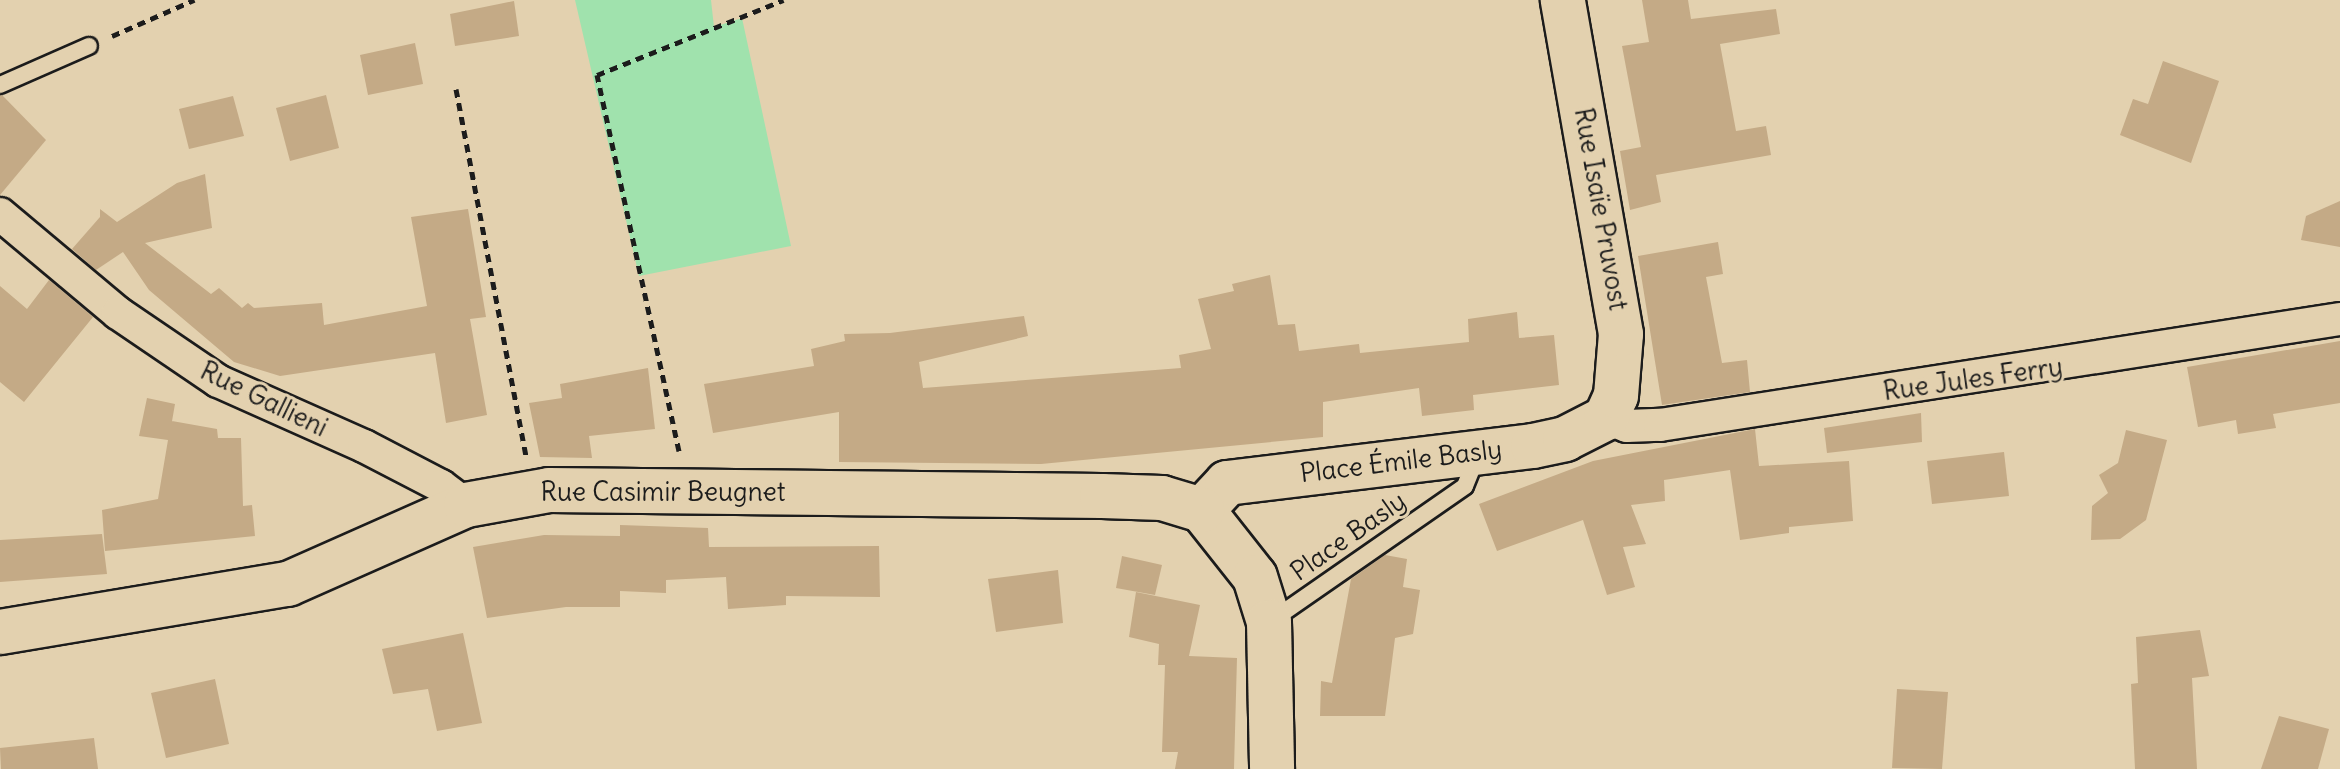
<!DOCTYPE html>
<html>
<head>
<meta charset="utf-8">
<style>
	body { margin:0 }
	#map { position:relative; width:2340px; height:769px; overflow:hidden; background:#e3d1af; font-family:Delius,sans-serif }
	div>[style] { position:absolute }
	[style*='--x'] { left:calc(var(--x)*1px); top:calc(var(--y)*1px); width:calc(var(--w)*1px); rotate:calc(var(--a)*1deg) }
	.green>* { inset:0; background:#a0e2ad }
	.building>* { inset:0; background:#c4aa86 }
	.path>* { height:5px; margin-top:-2.5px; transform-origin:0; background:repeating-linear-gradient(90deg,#1c1c1c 0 8px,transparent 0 14px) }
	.roads { filter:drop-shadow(2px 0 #1c1c1c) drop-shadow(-2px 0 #1c1c1c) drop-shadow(0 2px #1c1c1c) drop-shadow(0 -2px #1c1c1c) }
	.lane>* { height:16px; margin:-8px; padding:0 8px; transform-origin:8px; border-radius:8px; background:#e3d1af }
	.street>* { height:32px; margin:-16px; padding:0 16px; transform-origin:16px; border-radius:16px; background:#e3d1af }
	.secondary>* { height:44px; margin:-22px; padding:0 22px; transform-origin:22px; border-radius:22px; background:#e3d1af }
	span { translate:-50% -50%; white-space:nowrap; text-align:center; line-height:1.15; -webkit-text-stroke:6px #e3d1af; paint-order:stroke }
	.street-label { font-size:26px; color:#1c1c1c }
</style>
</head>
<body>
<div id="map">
	<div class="green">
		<i style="clip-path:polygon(575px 0,711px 0,714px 27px,742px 18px,791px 246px,639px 276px)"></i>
	</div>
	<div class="building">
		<i style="clip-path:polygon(1642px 0,1688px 0,1691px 19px,1776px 9px,1780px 34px,1720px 44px,1736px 131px,1766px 126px,1771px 155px,1656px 175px,1661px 202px,1630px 210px,1620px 151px,1641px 147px,1622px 46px,1649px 42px)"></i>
		<i style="clip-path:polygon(514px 1px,519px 36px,455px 46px,450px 14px)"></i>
		<i style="clip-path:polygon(415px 43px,423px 84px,368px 95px,360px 55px)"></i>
		<i style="clip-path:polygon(2163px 61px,2219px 81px,2191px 163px,2120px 135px,2133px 99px,2148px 104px)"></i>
		<i style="clip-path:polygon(2px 95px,46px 140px,0 195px,0 96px)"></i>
		<i style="clip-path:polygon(326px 95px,339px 148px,290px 161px,276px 108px)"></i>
		<i style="clip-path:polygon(233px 96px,244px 136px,189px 149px,179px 109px)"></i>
		<i style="clip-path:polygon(205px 174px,212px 228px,145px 243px,211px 294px,219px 288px,242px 308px,248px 303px,254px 308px,322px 303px,324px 325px,427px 306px,411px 217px,468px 209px,486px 317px,470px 319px,487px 415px,446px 423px,435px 353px,280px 376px,234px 362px,149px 290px,123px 252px,96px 270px,72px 249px,100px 217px,100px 209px,117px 222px,177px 183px)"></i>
		<i style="clip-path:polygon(2340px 201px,2340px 247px,2301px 240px,2306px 216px)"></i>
		<i style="clip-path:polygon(1718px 242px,1723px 274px,1706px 277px,1722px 363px,1747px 360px,1750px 392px,1662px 405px,1638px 256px)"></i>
		<i style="clip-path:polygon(1270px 275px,1278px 325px,1295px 324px,1299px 351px,1359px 344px,1360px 353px,1469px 342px,1468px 319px,1517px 312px,1519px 338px,1554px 335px,1559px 385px,1473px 395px,1474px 410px,1422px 416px,1419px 388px,1323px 402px,1323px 437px,1041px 464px,839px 462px,839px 412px,713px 433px,704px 384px,814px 366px,811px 349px,845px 341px,844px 334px,890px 333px,1024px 316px,1028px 336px,919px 362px,923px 388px,1181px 368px,1179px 355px,1211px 349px,1198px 299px,1234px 291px,1232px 284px)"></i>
		<i style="clip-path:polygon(49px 280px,93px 317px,24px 402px,0 382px,0 286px,27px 309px)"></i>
		<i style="clip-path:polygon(2340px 341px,2340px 403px,2273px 414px,2276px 428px,2238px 434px,2236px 420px,2198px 427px,2187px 367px)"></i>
		<i style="clip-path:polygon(648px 368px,655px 429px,589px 436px,592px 458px,540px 457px,529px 403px,562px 398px,560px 384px)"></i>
		<i style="clip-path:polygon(147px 398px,175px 404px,171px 427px,172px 421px,217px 429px,218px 438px,241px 438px,243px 506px,252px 505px,255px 536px,105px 551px,102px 510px,158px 499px,168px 440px,139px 436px)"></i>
		<i style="clip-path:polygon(1921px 413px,1922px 442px,1827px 453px,1824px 428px)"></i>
		<i style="clip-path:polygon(1755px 429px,1759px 466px,1849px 461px,1853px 521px,1789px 527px,1789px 533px,1740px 540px,1730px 470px,1664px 480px,1665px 501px,1631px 505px,1646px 544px,1623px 547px,1635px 587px,1607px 595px,1583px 520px,1497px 551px,1479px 504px,1593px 461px)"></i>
		<i style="clip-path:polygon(2126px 430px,2167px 440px,2146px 520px,2120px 539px,2091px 540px,2092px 506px,2108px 493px,2099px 475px,2118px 463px)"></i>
		<i style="clip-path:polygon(2004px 452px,2009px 496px,1932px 504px,1927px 461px)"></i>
		<i style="clip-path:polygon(620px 525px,708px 528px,709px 547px,879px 546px,880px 597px,786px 596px,786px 605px,728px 609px,726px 577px,666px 580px,666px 593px,620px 591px,620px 607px,566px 607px,487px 618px,473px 547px,544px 535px,620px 536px)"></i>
		<i style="clip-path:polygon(102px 534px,107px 574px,0 582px,0 540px)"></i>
		<i style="clip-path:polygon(1385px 555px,1407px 559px,1403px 587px,1420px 590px,1413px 634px,1395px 638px,1385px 716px,1320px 716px,1321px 681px,1332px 683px,1351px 579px)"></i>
		<i style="clip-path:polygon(1122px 556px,1162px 565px,1155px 595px,1116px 588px)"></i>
		<i style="clip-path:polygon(1058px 570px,1063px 623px,996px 632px,988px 579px)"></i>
		<i style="clip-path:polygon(1136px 592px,1200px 605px,1189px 656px,1237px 658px,1234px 769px,1175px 769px,1178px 752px,1162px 752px,1165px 665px,1158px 665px,1159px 644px,1129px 637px)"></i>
		<i style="clip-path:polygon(2200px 630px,2209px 676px,2192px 678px,2197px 769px,2135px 769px,2131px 684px,2138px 683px,2136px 637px)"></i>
		<i style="clip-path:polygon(463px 633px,482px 723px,437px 731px,428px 689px,393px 694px,382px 649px)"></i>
		<i style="clip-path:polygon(215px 679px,229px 744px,166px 758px,151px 693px)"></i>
		<i style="clip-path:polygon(1897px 689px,1948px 692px,1942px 769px,1892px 768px)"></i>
		<i style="clip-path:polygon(2279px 716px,2329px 729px,2318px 769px,2261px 769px)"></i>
		<i style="clip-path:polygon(94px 738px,98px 769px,1px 769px,0 748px)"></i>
	</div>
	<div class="path">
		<i style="--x:112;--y:36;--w:90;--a:-23.7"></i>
		<i style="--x:456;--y:89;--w:374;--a:79.2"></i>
		<i style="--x:679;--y:451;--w:385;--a:-102.3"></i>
		<i style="--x:597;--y:75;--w:201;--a:-21.9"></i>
	</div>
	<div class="roads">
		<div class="lane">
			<i style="--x:0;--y:85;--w:97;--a:-23.7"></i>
			<i style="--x:1271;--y:621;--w:236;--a:-34.8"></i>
			<i style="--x:1465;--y:486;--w:32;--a:-68"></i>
		</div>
		<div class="street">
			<i style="--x:0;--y:214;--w:154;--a:40"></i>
			<i style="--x:118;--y:313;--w:121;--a:34.2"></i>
			<i style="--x:218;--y:381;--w:160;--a:24"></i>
			<i style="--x:364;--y:446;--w:87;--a:27.5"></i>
			<i style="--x:441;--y:486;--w:31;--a:37"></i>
			<i style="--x:1606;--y:418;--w:22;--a:21"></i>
			<i style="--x:1627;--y:426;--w:33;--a:-2"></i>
			<i style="--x:1660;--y:425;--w:688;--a:-8.86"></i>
		</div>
		<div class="secondary">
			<i style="--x:1202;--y:510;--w:37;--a:-47"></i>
			<i style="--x:1227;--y:483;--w:308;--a:-6.9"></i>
			<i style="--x:1533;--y:446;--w:33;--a:-12"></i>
			<i style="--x:1565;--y:439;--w:46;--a:-27.1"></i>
			<i style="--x:1606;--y:418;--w:24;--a:-66"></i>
			<i style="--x:1616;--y:396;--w:62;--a:-85.4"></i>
			<i style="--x:1621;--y:334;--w:339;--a:-99.9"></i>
			<i style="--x:1202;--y:510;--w:85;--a:51.7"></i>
			<i style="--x:1255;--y:577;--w:47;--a:72.7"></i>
			<i style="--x:1269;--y:622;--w:147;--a:88.8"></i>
			<i style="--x:0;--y:632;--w:292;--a:-9.5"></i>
			<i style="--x:288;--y:584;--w:195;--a:-23.9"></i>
			<i style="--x:466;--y:505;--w:84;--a:-10.2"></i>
			<i style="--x:549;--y:490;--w:553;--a:0.62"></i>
			<i style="--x:1102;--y:496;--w:60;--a:1.9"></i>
			<i style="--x:1162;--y:498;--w:42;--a:16.7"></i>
		</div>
	</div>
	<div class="street-label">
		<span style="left:1601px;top:209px;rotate:80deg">Rue Isaïe Pruvost</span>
		<span style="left:1973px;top:379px;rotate:-8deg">Rue Jules Ferry</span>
		<span style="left:264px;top:399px;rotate:26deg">Rue Gallieni</span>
		<span style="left:1401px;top:461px;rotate:-7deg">Place Émile Basly</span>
		<span style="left:663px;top:492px">Rue Casimir Beugnet</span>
		<span style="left:1348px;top:536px;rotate:-35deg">Place Basly</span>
	</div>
</div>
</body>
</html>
